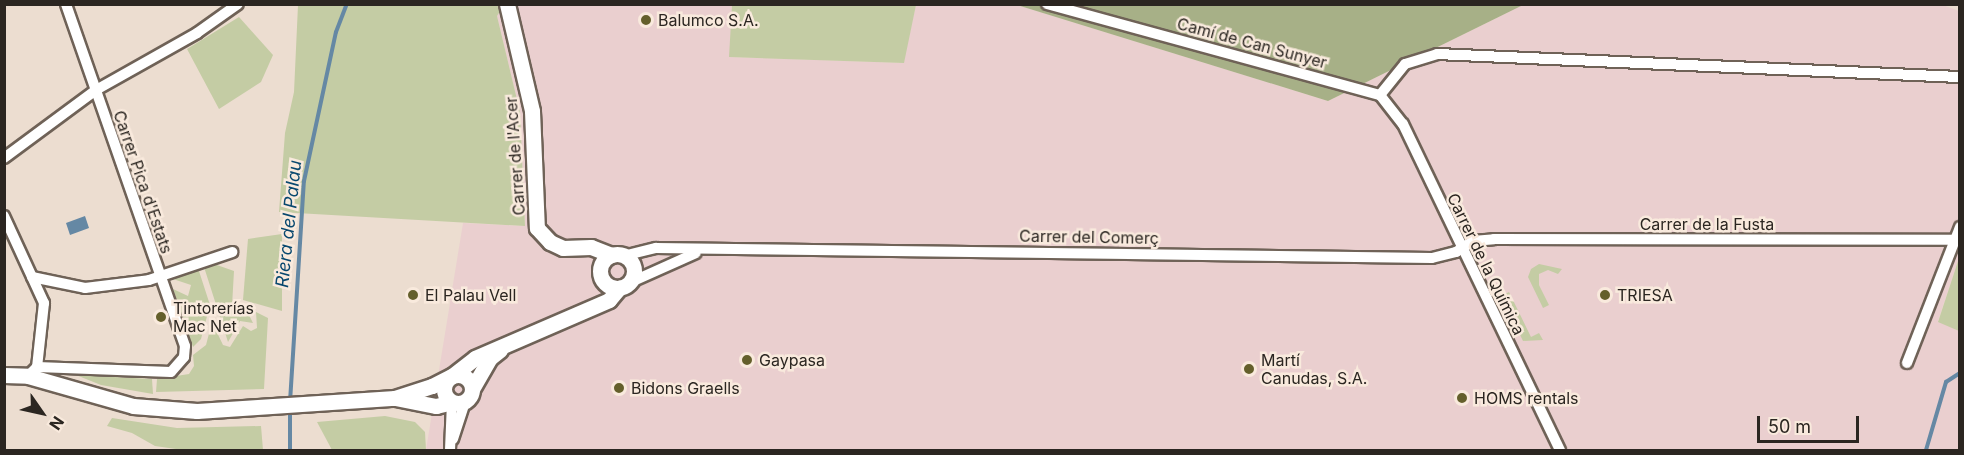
<!DOCTYPE html>
<html>
<head>
<meta charset="utf-8">
<style>
	body { margin:0 }
	#map { position:relative; width:1964px; height:455px; overflow:hidden; background:#ecddd0; font-family:Inter,sans-serif }
	div>[style] { position:absolute }
	[style*='--x'] { left:calc(var(--x)*1px); top:calc(var(--y)*1px); width:calc(var(--w)*1px); rotate:calc(var(--a)*1deg) }
	.industrial>* { inset:0; background:#eacfcf }
	.green>* { inset:0; background:#c4cca4 }
	.forest>* { inset:0; background:#a7b087 }
	.water>* { inset:0; background:#6588a4 }
	.stream>* { height:4px; margin:-2px; padding:0 2px; transform-origin:2px; border-radius:2px; background:#6588a4 }
	.roads { filter:drop-shadow(2px 0 #6f6257) drop-shadow(-2px 0 #6f6257) drop-shadow(0 2px #6f6257) drop-shadow(0 -2px #6f6257) }
	.street>* { height:10px; margin:-5px; padding:0 5px; transform-origin:5px; border-radius:5px; background:#fff }
	.secondary>* { height:15px; margin:-7.5px; padding:0 7.5px; transform-origin:7.5px; border-radius:7.5px; background:#fff }
	.secondary>.ring { margin:-7.5px; padding:0; box-sizing:content-box; background:none; border:15px solid #fff; border-radius:50% }
	.dots>* { width:16px; height:16px; translate:-50% -50%; box-sizing:border-box; border:3px solid #f9eadd; border-radius:50% }
	span { translate:-50% -50%; white-space:nowrap; text-align:center; line-height:1.15; -webkit-text-stroke:5px #f9eadd; paint-order:stroke }
	.poi-label { font-size:16px; color:#2b2621 }
	.left { translate:0 -50%; text-align:left }
	.street-label { font-size:16px; color:#2b2621 }
	.water-label { font-size:18px; color:#09486f; font-style:italic }
	.frame { position:absolute; inset:0; border:6px solid #2b2621; pointer-events:none }
	.north { position:absolute; left:12px; top:383px; width:60px; height:60px; -webkit-text-stroke:4px #f9eadd; paint-order:stroke; rotate:124deg; font-size:16px; font-weight:700; line-height:24px; text-align:center; color:#2b2621 }
	.north::after { content:''; display:block; margin:auto; width:21px; height:27px; background:#2b2621; clip-path:polygon(50% 0,100% 100%,50% 72%,0 100%) }
	.scale { position:absolute; left:1757px; top:416px; width:102px; height:27px; box-sizing:border-box; border:3px solid #2b2621; border-top:0; padding-left:8px; font-size:18px; line-height:21px; white-space:nowrap; color:#2b2621; -webkit-text-stroke:4px #f9eadd; paint-order:stroke }
</style>
</head>
<body>
<div id="map">
	<div class="industrial">
		<i style="clip-path:polygon(1940px 4px,1959px 11px,1959px 258px,1938px 321px,1959px 331px,1959px 450px,426px 450px,463px 223px,525px 226px,520px 112px,497px 16px,504px 5px,732px 5px,730px 57px,903px 63px,916px 5px,1017px 5px,1328px 101px,1523px 5px)"></i>
	</div>
	<div class="green">
		<i style="clip-path:polygon(298px 5px,504px 5px,497px 16px,520px 112px,525px 226px,279px 212px,285px 133px,294px 92px)"></i>
		<i style="clip-path:polygon(732px 5px,732px 4px,916px 5px,904px 63px,729px 57px)"></i>
		<i style="clip-path:polygon(239px 17px,273px 55px,261px 82px,219px 109px,187px 49px)"></i>
		<i style="clip-path:polygon(282px 234px,282px 311px,243px 300px,248px 239px)"></i>
		<i style="clip-path:polygon(1959px 258px,1959px 331px,1938px 322px)"></i>
		<i style="clip-path:polygon(214px 264px,234px 271px,232px 306px,248px 313px,253px 323px,240px 321px,228px 342px,204px 267px)"></i>
		<i style="clip-path:polygon(1539px 264px,1562px 269px,1558px 274px,1548px 270px,1539px 274px,1539px 285px,1549px 305px,1543px 308px,1528px 277px,1531px 269px)"></i>
		<i style="clip-path:polygon(198px 268px,210px 305px,201px 339px,193px 347px,173px 289px,188px 296px,191px 285px,170px 278px)"></i>
		<i style="clip-path:polygon(1509px 292px,1531px 337px,1539px 333px,1543px 340px,1523px 341px,1501px 296px)"></i>
		<i style="clip-path:polygon(256px 312px,268px 318px,264px 389px,156px 392px,157px 379px,189px 374px,194px 366px,193px 355px,206px 345px,212px 322px,223px 345px,230px 347px,243px 326px,251px 331px,257px 328px)"></i>
		<i style="clip-path:polygon(76px 375px,152px 379px,153px 394px,101px 385px)"></i>
		<i style="clip-path:polygon(385px 416px,415px 422px,425px 432px,426px 450px,332px 450px,317px 422px)"></i>
		<i style="clip-path:polygon(112px 418px,177px 428px,261px 426px,263px 450px,183px 450px,155px 446px,132px 433px,107px 426px)"></i>
	</div>
	<div class="forest">
		<i style="clip-path:polygon(1017px 5px,1523px 5px,1328px 101px)"></i>
	</div>
	<div class="water">
		<i style="clip-path:polygon(85px 216px,89px 228px,70px 235px,66px 223px)"></i>
	</div>
	<div class="stream">
		<i style="--x:290;--y:402;--w:221;--a:-86.4"></i>
		<i style="--x:304;--y:181;--w:152;--a:-77.9"></i>
		<i style="--x:336;--y:32;--w:30;--a:-69"></i>
		<i style="--x:290;--y:450;--w:41;--a:-90"></i>
		<i style="--x:1926;--y:450;--w:71;--a:-73.6"></i>
		<i style="--x:1946;--y:382;--w:17;--a:-33"></i>
	</div>
	<div class="roads">
		<div class="street">
			<i style="--x:1047;--y:4;--w:345;--a:15.3"></i>
			<i style="--x:1380;--y:95;--w:37;--a:52"></i>
			<i style="--x:1403;--y:124;--w:362;--a:64.3"></i>
			<i style="--x:1380;--y:95;--w:40;--a:-51"></i>
			<i style="--x:1405;--y:64;--w:34;--a:-17"></i>
			<i style="--x:1437;--y:54;--w:524;--a:2.52"></i>
			<i style="--x:4;--y:158;--w:114;--a:-36.5"></i>
			<i style="--x:96;--y:90;--w:116;--a:-29.4"></i>
			<i style="--x:197;--y:33;--w:50;--a:-35.3"></i>
			<i style="--x:4;--y:216;--w:96;--a:65.3"></i>
			<i style="--x:44;--y:303;--w:64;--a:96.2"></i>
			<i style="--x:623;--y:256;--w:34;--a:-14"></i>
			<i style="--x:656;--y:248;--w:776;--a:0.74"></i>
			<i style="--x:1432;--y:258;--w:25;--a:-14"></i>
			<i style="--x:1456;--y:252;--w:20;--a:-33"></i>
			<i style="--x:1473;--y:241;--w:21;--a:-5"></i>
			<i style="--x:1494;--y:239;--w:461;--a:0.1"></i>
			<i style="--x:32;--y:277;--w:54;--a:11.7"></i>
			<i style="--x:85;--y:288;--w:64;--a:-7.1"></i>
			<i style="--x:149;--y:280;--w:88;--a:-18.6"></i>
			<i style="--x:629;--y:283;--w:73;--a:-24.1"></i>
			<i style="--x:1907;--y:363;--w:146;--a:-68.7"></i>
			<i style="--x:28;--y:376;--w:13;--a:-45"></i>
			<i style="--x:37;--y:367;--w:134;--a:2.1"></i>
			<i style="--x:171;--y:372;--w:20;--a:-49"></i>
			<i style="--x:184;--y:357;--w:11;--a:-85"></i>
			<i style="--x:185;--y:346;--w:362;--a:-109.2"></i>
			<i style="--x:453;--y:439;--w:40;--a:-72"></i>
			<i style="--x:450;--y:450;--w:48;--a:-87.6"></i>
		</div>
		<div class="secondary">
			<i style="--x:507;--y:4;--w:110;--a:76.8"></i>
			<i style="--x:532;--y:111;--w:117;--a:87.6"></i>
			<i style="--x:537;--y:228;--w:19;--a:47"></i>
			<i style="--x:550;--y:242;--w:14;--a:25"></i>
			<i style="--x:563;--y:248;--w:28;--a:-2"></i>
			<i style="--x:591;--y:247;--w:22;--a:21"></i>
			<i class="ring" style="left:600px;top:254px;width:19px;height:19px"></i>
			<i class="ring" style="left:444px;top:375px;width:13px;height:13px"></i>
			<i style="--x:4;--y:375;--w:24;--a:2"></i>
			<i style="--x:28;--y:376;--w:109;--a:15.9"></i>
			<i style="--x:133;--y:406;--w:64;--a:4.5"></i>
			<i style="--x:197;--y:411;--w:198;--a:-3.8"></i>
			<i style="--x:395;--y:398;--w:39;--a:-18"></i>
			<i style="--x:432;--y:386;--w:22;--a:-27"></i>
			<i style="--x:452;--y:376;--w:29;--a:-38"></i>
			<i style="--x:475;--y:358;--w:146;--a:-23.4"></i>
			<i style="--x:609;--y:300;--w:16;--a:-50"></i>
			<i style="--x:472;--y:389;--w:36;--a:-60"></i>
			<i style="--x:490;--y:358;--w:13;--a:-39"></i>
			<i style="--x:395;--y:398;--w:42;--a:11"></i>
			<i style="--x:436;--y:406;--w:16;--a:-14"></i>
		</div>
	</div>
	<div class="dots">
		<i style="left:646px;top:20px;background:#645f2b"></i>
		<i style="left:413px;top:295px;background:#645f2b"></i>
		<i style="left:1605px;top:295px;background:#645f2b"></i>
		<i style="left:161px;top:317px;background:#645f2b"></i>
		<i style="left:747px;top:360px;background:#645f2b"></i>
		<i style="left:1249px;top:369px;background:#645f2b"></i>
		<i style="left:619px;top:388px;background:#645f2b"></i>
		<i style="left:1462px;top:398px;background:#645f2b"></i>
	</div>
	<div class="poi-label">
		<span class="left" style="left:658px;top:20px">Balumco S.A.</span>
		<span class="left" style="left:425px;top:295px">El Palau Vell</span>
		<span class="left" style="left:1617px;top:295px">TRIESA</span>
		<span class="left" style="left:173px;top:317px">Tintorerías<br>Mac Net</span>
		<span class="left" style="left:759px;top:360px">Gaypasa</span>
		<span class="left" style="left:1261px;top:369px">Martí<br>Canudas, S.A.</span>
		<span class="left" style="left:631px;top:388px">Bidons Graells</span>
		<span class="left" style="left:1474px;top:398px">HOMS rentals</span>
	</div>
	<div class="street-label">
		<span style="left:1252px;top:43px;rotate:15deg">Camí de Can Sunyer</span>
		<span style="left:515px;top:156px;rotate:-94deg">Carrer de l'Acer</span>
		<span style="left:143px;top:182px;rotate:71deg">Carrer Pica d'Estats</span>
		<span style="left:1707px;top:224px">Carrer de la Fusta</span>
		<span style="left:1089px;top:237px;rotate:1deg">Carrer del Comerç</span>
		<span style="left:1486px;top:264px;rotate:64deg">Carrer de la Química</span>
	</div>
	<div class="water-label">
		<span style="left:289px;top:224px;rotate:-84deg">Riera del Palau</span>
	</div>
	<div class="frame"></div>
	<div class="north">N</div>
	<div class="scale">50 m</div>
</div>
</body>
</html>
